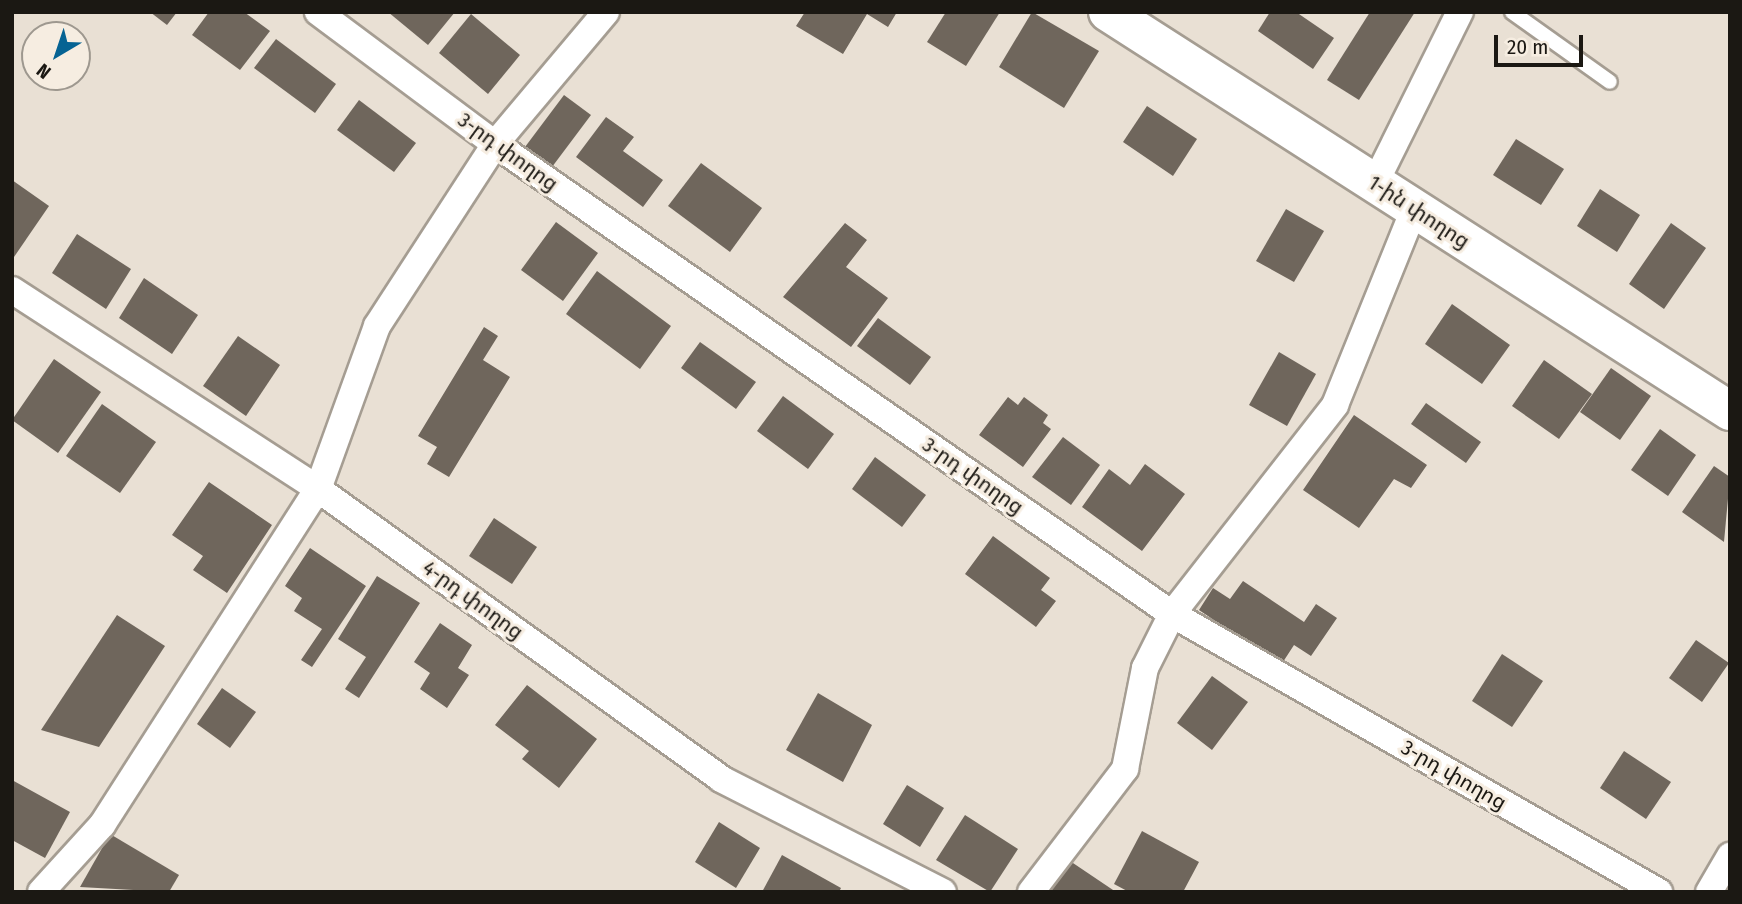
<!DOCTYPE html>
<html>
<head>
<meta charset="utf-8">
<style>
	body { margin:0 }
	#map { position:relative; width:1742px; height:904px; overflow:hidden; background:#e9e0d4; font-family:"Fira Sans Condensed","Noto Sans Armenian",sans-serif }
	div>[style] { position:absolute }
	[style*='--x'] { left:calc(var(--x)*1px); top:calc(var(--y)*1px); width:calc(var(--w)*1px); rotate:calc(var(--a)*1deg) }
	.building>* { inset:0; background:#6f665c }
	.roads { filter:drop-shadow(2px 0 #a59d92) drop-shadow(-2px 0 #a59d92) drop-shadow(0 2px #a59d92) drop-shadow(0 -2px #a59d92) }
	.service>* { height:14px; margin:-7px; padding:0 7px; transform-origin:7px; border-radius:7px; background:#fff }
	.minor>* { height:26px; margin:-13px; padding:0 13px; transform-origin:13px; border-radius:13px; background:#fff }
	.secondary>* { height:38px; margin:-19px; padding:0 19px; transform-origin:19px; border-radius:19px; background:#fff }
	span { translate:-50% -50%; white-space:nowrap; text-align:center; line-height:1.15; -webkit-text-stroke:6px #f6ede1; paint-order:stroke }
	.street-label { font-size:21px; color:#1b1813 }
	.frame { position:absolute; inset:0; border:14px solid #1b1813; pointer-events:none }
	.north { position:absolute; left:21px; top:21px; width:70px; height:70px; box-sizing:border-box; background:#f6ede1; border:2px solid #9e988f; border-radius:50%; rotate:219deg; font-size:19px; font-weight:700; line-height:28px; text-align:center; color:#1b1813 }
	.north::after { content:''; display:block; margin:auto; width:24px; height:32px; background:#066393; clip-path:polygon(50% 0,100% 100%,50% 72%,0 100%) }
	.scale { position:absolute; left:1494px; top:35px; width:89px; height:32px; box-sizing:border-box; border:4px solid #1b1813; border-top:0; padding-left:9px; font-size:21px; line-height:24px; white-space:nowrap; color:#1b1813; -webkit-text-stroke:5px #f6ede1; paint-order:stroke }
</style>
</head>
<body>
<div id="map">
	<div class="building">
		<i style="clip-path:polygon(150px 12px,177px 12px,167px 25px)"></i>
		<i style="clip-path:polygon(209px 12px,244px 12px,270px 31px,240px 70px,192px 35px)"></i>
		<i style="clip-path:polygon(388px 12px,455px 12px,428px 45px)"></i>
		<i style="clip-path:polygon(805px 12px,897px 12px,888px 27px,867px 14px,843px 54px,796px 26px)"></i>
		<i style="clip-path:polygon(946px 12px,1000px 12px,966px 66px,927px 42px)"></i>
		<i style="clip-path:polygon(1032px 12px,1099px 51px,1064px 108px,999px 67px)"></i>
		<i style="clip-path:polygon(1270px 12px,1296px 12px,1334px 38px,1313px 69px,1258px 31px)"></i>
		<i style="clip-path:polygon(1370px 12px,1415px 12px,1359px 100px,1327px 80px)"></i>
		<i style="clip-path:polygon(471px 14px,520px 55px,488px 94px,439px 53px)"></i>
		<i style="clip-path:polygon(276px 39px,336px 84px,315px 113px,254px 68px)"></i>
		<i style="clip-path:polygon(564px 95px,591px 115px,552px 167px,525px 147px)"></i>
		<i style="clip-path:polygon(359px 100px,416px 143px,394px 172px,337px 130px)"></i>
		<i style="clip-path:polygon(1147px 106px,1197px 139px,1173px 176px,1123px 142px)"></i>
		<i style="clip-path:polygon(606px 117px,634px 137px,623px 151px,663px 180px,643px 207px,576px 157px)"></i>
		<i style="clip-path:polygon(1516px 139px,1564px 169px,1541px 205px,1493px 175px)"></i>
		<i style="clip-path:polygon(701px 163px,762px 208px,730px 252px,668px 206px)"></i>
		<i style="clip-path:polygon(12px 180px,49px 206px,14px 257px,12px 255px)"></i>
		<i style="clip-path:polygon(1600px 189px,1640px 215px,1617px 252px,1577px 226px)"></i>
		<i style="clip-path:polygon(1286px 209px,1324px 231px,1294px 282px,1256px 261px)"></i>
		<i style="clip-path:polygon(556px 222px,598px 253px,563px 301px,521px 270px)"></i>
		<i style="clip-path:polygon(845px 223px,867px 240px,846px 267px,888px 298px,851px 347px,783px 297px)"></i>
		<i style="clip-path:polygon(1671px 223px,1706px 248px,1664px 309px,1629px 284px)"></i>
		<i style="clip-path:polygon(77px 234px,131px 269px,106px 309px,52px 273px)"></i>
		<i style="clip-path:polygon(597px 271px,671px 326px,640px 369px,566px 314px)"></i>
		<i style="clip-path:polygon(144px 278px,198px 315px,172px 354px,119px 318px)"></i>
		<i style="clip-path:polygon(1452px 304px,1510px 345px,1482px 384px,1425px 344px)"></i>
		<i style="clip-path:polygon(878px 318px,931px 357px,910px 385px,857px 346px)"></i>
		<i style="clip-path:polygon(484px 327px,498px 336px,483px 360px,510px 377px,449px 477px,427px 464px,437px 447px,418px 436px)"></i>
		<i style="clip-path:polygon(238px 336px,280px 365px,246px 416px,203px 386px)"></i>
		<i style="clip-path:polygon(700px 342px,756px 382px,736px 409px,681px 368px)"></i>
		<i style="clip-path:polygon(1279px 352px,1316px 374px,1287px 426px,1249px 405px)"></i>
		<i style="clip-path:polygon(54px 359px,101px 392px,58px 453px,12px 420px)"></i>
		<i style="clip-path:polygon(1544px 360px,1592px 394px,1559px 439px,1512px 406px)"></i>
		<i style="clip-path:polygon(1611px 368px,1651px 396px,1620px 440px,1580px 412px)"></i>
		<i style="clip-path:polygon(783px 396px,834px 434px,808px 469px,757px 431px)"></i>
		<i style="clip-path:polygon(1008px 397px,1018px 405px,1024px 397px,1048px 415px,1043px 423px,1051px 429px,1023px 467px,979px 435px)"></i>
		<i style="clip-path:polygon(1426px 403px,1481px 442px,1466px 463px,1411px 424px)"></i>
		<i style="clip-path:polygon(102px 404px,156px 442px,120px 493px,66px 456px)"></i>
		<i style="clip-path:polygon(1354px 415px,1427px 465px,1411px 488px,1394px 479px,1359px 528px,1303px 490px)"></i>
		<i style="clip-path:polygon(1660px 429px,1696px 455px,1668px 496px,1631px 470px)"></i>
		<i style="clip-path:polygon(1063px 437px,1100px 465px,1071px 505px,1032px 477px)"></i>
		<i style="clip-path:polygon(875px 457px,926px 495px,902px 527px,852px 489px)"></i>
		<i style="clip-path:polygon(1145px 464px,1185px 494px,1142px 551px,1082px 507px,1109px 469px,1130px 485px)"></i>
		<i style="clip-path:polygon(1714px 466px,1730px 477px,1724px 542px,1682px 512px)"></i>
		<i style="clip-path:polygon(209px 482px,272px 525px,227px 593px,193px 570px,203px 556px,172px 535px)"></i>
		<i style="clip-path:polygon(494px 518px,537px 547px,512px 584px,469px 556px)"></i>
		<i style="clip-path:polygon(993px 536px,1050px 578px,1041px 590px,1056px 601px,1036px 627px,965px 574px)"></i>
		<i style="clip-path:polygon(310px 548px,366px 586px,312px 667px,301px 660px,322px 629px,294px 611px,302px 598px,285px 586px)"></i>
		<i style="clip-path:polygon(377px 576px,420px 603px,359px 698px,345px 689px,366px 657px,338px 639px)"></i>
		<i style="clip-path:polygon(1243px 581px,1304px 622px,1316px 604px,1337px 618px,1311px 656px,1294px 645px,1281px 665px,1199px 610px,1213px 588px,1230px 599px)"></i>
		<i style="clip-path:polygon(117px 615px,165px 646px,99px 747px,41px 730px)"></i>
		<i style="clip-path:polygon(440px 623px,472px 645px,458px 668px,469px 675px,447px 708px,420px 689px,430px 673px,414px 662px)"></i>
		<i style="clip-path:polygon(1696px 640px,1729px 663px,1702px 702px,1669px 678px)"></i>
		<i style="clip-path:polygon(1502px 654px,1543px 681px,1512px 727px,1472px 701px)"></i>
		<i style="clip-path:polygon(1212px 676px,1248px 702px,1212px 750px,1177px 723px)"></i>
		<i style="clip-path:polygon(527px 685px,597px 739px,559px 788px,522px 759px,529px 751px,495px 725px)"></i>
		<i style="clip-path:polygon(222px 688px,256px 712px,230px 748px,197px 724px)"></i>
		<i style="clip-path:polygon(818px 693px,872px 725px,843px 782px,786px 750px)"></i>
		<i style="clip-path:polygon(1624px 751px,1671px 782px,1646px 819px,1600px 788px)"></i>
		<i style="clip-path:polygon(12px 780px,70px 812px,45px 858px,12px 840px)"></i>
		<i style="clip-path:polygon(907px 785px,944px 808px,920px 847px,883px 824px)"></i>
		<i style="clip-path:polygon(965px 815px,1018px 849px,990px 892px,936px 860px)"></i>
		<i style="clip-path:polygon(719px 822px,760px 848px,736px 888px,695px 862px)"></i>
		<i style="clip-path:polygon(1142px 831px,1199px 862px,1183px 892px,1129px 892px,1114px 884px)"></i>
		<i style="clip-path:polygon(110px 834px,179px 875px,169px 892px,80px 887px)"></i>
		<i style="clip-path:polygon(782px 855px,841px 888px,839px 892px,762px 892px)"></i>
		<i style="clip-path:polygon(1070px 861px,1116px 892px,1049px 892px)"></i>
	</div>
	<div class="roads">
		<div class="service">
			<i style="--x:1512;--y:12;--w:120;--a:35.5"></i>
		</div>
		<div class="minor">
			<i style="--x:318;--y:12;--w:221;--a:36.7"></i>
			<i style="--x:495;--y:144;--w:824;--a:34.77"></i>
			<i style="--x:1172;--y:614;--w:561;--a:29.72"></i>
			<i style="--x:1375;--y:183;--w:191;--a:-63.6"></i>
			<i style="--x:12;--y:290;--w:365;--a:33"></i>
			<i style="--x:318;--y:489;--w:496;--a:35.7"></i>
			<i style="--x:721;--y:779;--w:249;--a:27"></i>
			<i style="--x:41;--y:892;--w:91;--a:-47.7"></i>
			<i style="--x:102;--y:825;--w:399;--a:-57.3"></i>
			<i style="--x:318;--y:489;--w:173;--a:-70.1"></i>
			<i style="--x:377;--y:326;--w:217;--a:-57"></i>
			<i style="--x:495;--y:144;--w:172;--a:-49.9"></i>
			<i style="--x:1031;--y:892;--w:155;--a:-52.6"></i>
			<i style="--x:1125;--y:769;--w:103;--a:-78.8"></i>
			<i style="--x:1145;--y:668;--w:60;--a:-63.4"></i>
			<i style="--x:1172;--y:614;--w:265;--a:-52"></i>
			<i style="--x:1335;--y:405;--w:211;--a:-68"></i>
			<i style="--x:1709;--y:892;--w:42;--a:-59.7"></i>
		</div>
		<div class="secondary">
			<i style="--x:1108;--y:12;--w:739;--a:32.68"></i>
		</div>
	</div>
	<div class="street-label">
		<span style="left:508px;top:152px;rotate:36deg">3-րդ փողոց</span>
		<span style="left:1419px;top:212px;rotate:33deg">1-ին փողոց</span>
		<span style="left:973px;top:476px;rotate:35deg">3-րդ փողոց</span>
		<span style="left:473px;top:600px;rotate:36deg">4-րդ փողոց</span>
		<span style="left:1454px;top:775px;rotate:30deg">3-րդ փողոց</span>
	</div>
	<div class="frame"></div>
	<div class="north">N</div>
	<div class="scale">20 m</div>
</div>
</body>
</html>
